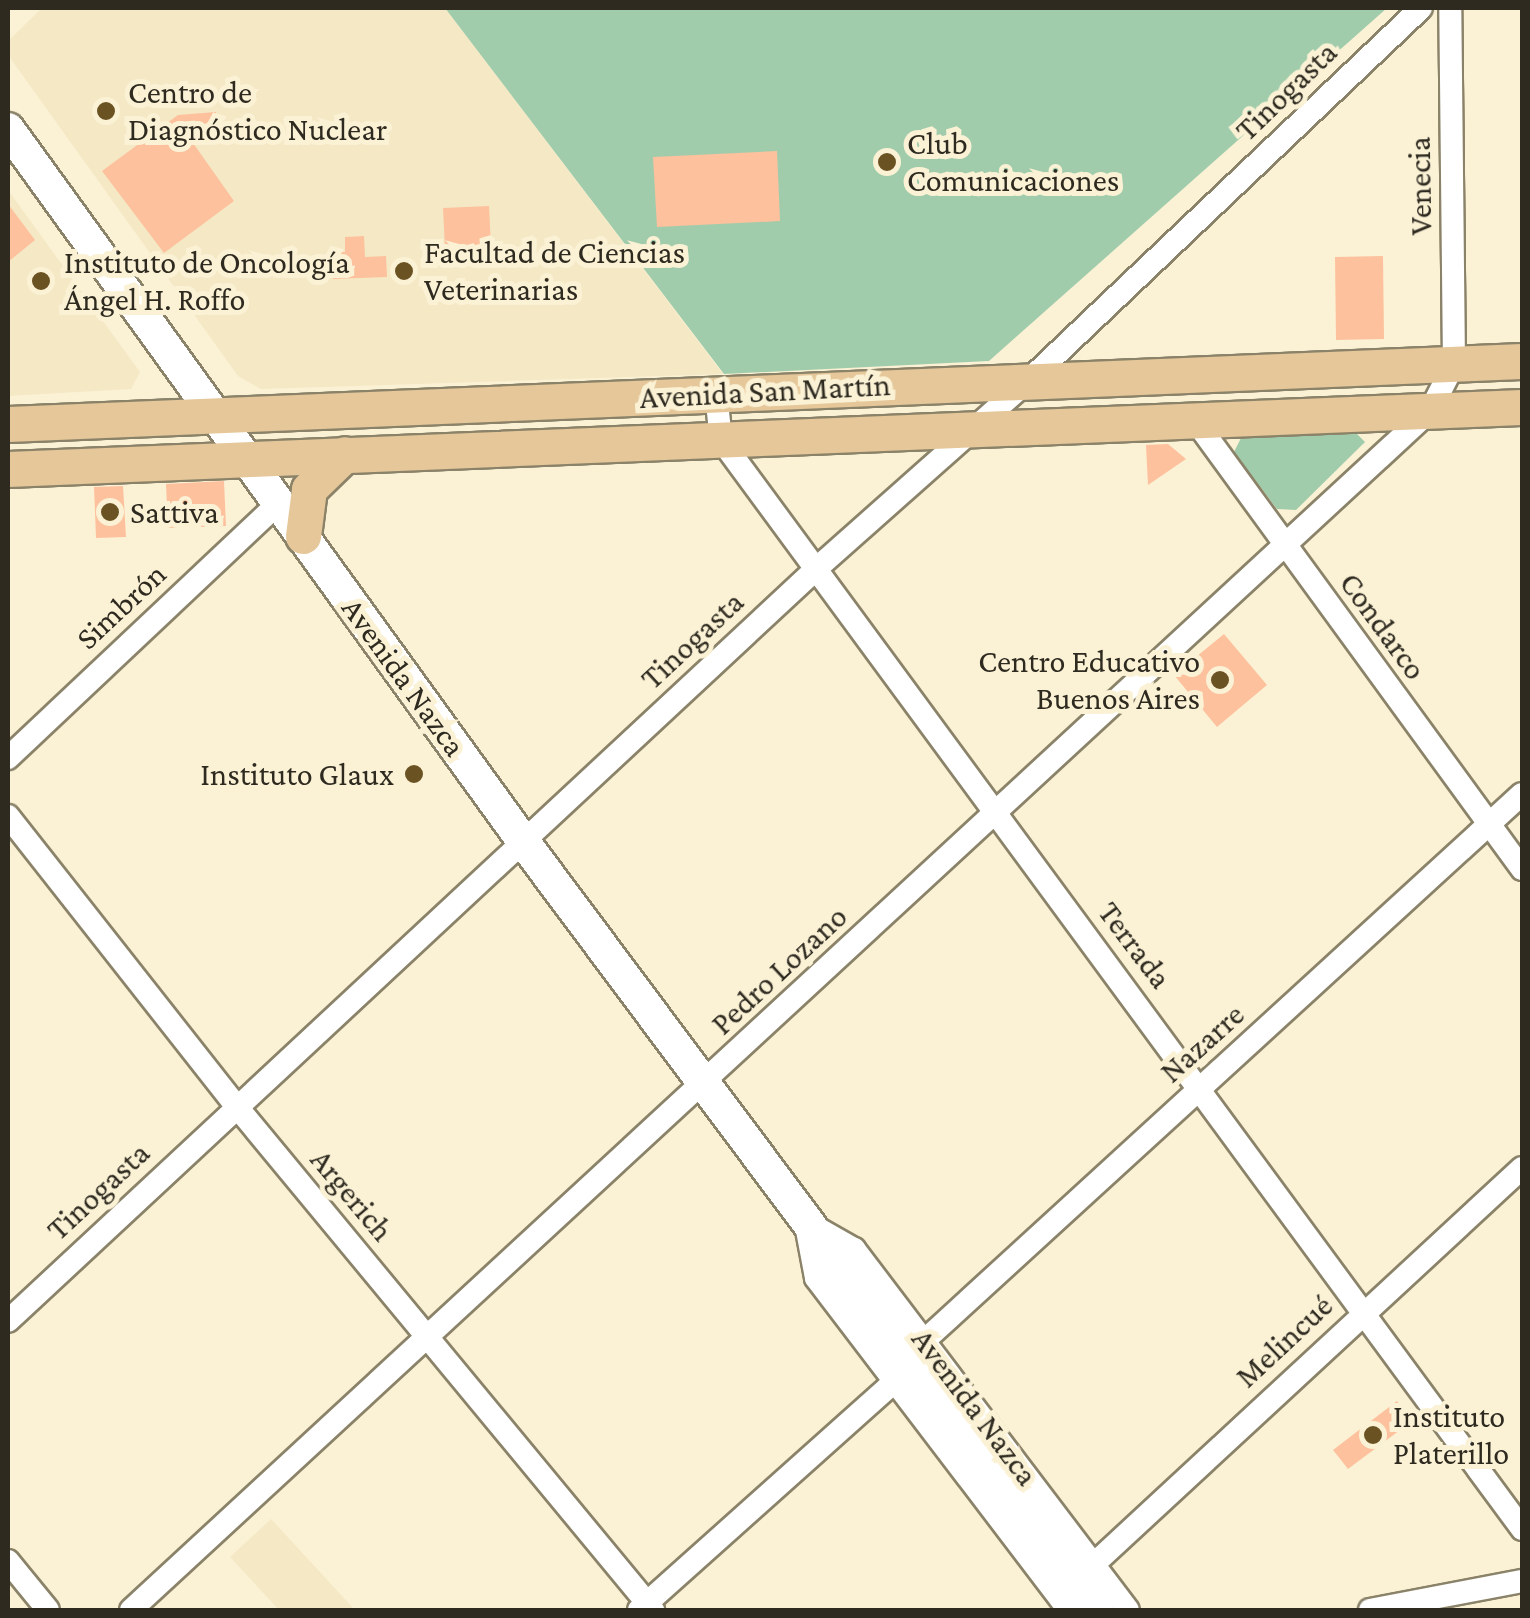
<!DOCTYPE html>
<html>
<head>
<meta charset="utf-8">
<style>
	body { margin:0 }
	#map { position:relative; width:1530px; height:1618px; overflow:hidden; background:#fbf2d6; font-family:"Crimson Pro",serif }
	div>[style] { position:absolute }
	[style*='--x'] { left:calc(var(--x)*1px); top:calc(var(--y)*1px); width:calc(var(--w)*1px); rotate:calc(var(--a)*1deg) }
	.built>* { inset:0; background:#f5e8c5 }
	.green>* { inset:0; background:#a1ccab }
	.building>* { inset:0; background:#fdc19d }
	.roads { filter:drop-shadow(2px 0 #8b8369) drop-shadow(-2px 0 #8b8369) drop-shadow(0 2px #8b8369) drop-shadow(0 -2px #8b8369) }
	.street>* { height:22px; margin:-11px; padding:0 11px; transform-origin:11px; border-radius:11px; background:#fff }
	.secondary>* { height:32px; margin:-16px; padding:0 16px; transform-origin:16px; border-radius:16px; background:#fff }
	.primary>* { height:35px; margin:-17.5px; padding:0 17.5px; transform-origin:17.5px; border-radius:17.5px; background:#e5c799 }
	.dots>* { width:28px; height:28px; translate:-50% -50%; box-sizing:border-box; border:5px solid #fbf2d6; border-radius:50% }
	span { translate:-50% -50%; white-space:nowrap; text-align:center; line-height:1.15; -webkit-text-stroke:10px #fbf2d6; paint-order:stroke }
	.street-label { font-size:32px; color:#2e2a20 }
	.poi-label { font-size:32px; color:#2e2a20 }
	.left { translate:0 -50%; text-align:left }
	.right { translate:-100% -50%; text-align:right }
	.frame { position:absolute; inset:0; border:10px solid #2e2a20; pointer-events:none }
</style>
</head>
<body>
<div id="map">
	<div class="built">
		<i style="clip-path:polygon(42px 8px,445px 8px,723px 374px,261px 389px,238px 376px,8px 55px,8px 41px)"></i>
		<i style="clip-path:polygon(8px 190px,140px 372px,131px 389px,8px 396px)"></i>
		<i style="clip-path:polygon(271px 1519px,355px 1610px,279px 1610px,230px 1557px)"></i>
	</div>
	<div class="green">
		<i style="clip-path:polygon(445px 8px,1387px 8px,989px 361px,724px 374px)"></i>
		<i style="clip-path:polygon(1357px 434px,1365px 442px,1296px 510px,1277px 509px,1234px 452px,1242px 436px)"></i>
	</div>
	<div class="building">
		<i style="clip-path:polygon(216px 112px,218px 141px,193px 143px,234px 201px,164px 253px,102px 171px,178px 115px)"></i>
		<i style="clip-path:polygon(777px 151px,780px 221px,657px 227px,653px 157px)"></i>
		<i style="clip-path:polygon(8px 204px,35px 240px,8px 262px)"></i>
		<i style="clip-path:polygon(489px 206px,491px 246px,445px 248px,443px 208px)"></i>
		<i style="clip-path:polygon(364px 236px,365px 257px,386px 256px,387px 277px,333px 279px,332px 252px,345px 252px,345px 237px)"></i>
		<i style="clip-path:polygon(1383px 256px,1384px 339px,1336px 340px,1335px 257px)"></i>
		<i style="clip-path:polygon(1168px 444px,1186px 459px,1148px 485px,1146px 445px)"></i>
		<i style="clip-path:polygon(224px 481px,226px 526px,168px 528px,166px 484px)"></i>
		<i style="clip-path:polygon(123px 486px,126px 537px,96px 538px,94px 487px)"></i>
		<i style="clip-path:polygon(1224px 634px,1267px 685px,1217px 727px,1174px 675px)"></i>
		<i style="clip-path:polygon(1397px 1401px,1412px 1421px,1348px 1469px,1333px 1450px)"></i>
	</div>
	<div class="roads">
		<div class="street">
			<i style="--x:716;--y:394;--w:46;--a:83.8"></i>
			<i style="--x:721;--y:440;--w:1352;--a:53.66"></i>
			<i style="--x:1194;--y:419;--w:557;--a:53.91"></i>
			<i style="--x:8;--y:758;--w:374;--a:-43.3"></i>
			<i style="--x:8;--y:816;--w:370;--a:51.8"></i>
			<i style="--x:237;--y:1107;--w:653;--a:50.41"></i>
			<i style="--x:806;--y:1225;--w:54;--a:79.3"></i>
			<i style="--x:816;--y:1278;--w:417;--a:52.7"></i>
			<i style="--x:817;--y:1228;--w:43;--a:29.6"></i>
			<i style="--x:854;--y:1249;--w:453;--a:52.8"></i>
			<i style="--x:8;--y:1321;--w:1104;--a:-42.94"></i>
			<i style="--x:816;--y:569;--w:285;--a:-41.6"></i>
			<i style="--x:1029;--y:380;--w:540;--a:-43.5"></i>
			<i style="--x:925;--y:1340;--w:809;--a:-42.45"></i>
			<i style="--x:8;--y:1561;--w:63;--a:50.8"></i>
			<i style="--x:1094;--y:1564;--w:583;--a:-42.78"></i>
			<i style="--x:131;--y:1610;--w:1768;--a:-42.71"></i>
			<i style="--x:1430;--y:411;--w:53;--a:-62.9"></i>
			<i style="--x:1454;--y:364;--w:356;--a:-90.6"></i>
			<i style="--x:639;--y:1610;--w:342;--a:-41.8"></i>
			<i style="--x:1370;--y:1610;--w:155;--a:-10.8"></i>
		</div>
		<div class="secondary">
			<i style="--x:8;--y:129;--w:879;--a:54.12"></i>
			<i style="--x:523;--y:841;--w:960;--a:53.26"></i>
		</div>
		<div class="primary">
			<i style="--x:8;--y:424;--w:1515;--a:-2.38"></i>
			<i style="--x:8;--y:469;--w:1515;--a:-2.35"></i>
			<i style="--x:303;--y:536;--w:47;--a:-82.7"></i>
			<i style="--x:309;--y:489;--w:50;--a:-44.2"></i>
		</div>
	</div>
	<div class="dots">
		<i style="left:106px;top:111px;background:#6b5223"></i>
		<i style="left:887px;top:162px;background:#6b5223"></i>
		<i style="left:404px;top:271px;background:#6b5223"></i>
		<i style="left:41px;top:281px;background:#6b5223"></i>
		<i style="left:110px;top:512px;background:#6b5223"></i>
		<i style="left:1220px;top:680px;background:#6b5223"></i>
		<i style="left:414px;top:774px;background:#6b5223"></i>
		<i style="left:1373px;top:1435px;background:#6b5223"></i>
	</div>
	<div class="street-label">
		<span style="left:1286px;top:91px;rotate:-44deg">Tinogasta</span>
		<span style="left:1420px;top:186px;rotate:-91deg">Venecia</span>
		<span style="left:765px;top:391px;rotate:-3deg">Avenida San Martín</span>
		<span style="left:121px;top:606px;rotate:-43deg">Simbrón</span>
		<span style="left:1383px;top:626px;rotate:54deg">Condarco</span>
		<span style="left:692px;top:640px;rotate:-43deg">Tinogasta</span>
		<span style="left:404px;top:677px;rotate:54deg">Avenida Nazca</span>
		<span style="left:1135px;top:945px;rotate:53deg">Terrada</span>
		<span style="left:779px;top:970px;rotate:-43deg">Pedro Lozano</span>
		<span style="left:1202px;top:1043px;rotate:-42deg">Nazarre</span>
		<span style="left:98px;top:1191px;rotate:-43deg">Tinogasta</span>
		<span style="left:352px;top:1195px;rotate:50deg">Argerich</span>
		<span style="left:1284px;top:1341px;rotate:-43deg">Melincué</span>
		<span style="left:975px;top:1407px;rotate:53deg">Avenida Nazca</span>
	</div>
	<div class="poi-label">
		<span class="left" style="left:128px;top:111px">Centro de<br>Diagnóstico Nuclear</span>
		<span class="left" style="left:907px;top:162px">Club<br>Comunicaciones</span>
		<span class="left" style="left:424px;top:271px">Facultad de Ciencias<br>Veterinarias</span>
		<span class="left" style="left:64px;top:281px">Instituto de Oncología<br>Ángel H. Roffo</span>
		<span class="left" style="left:130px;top:512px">Sattiva</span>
		<span class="right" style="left:1200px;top:680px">Centro Educativo<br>Buenos Aires</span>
		<span class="right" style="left:394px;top:774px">Instituto Glaux</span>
		<span class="left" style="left:1393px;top:1435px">Instituto<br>Platerillo</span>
	</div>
	<div class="frame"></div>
</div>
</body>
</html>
